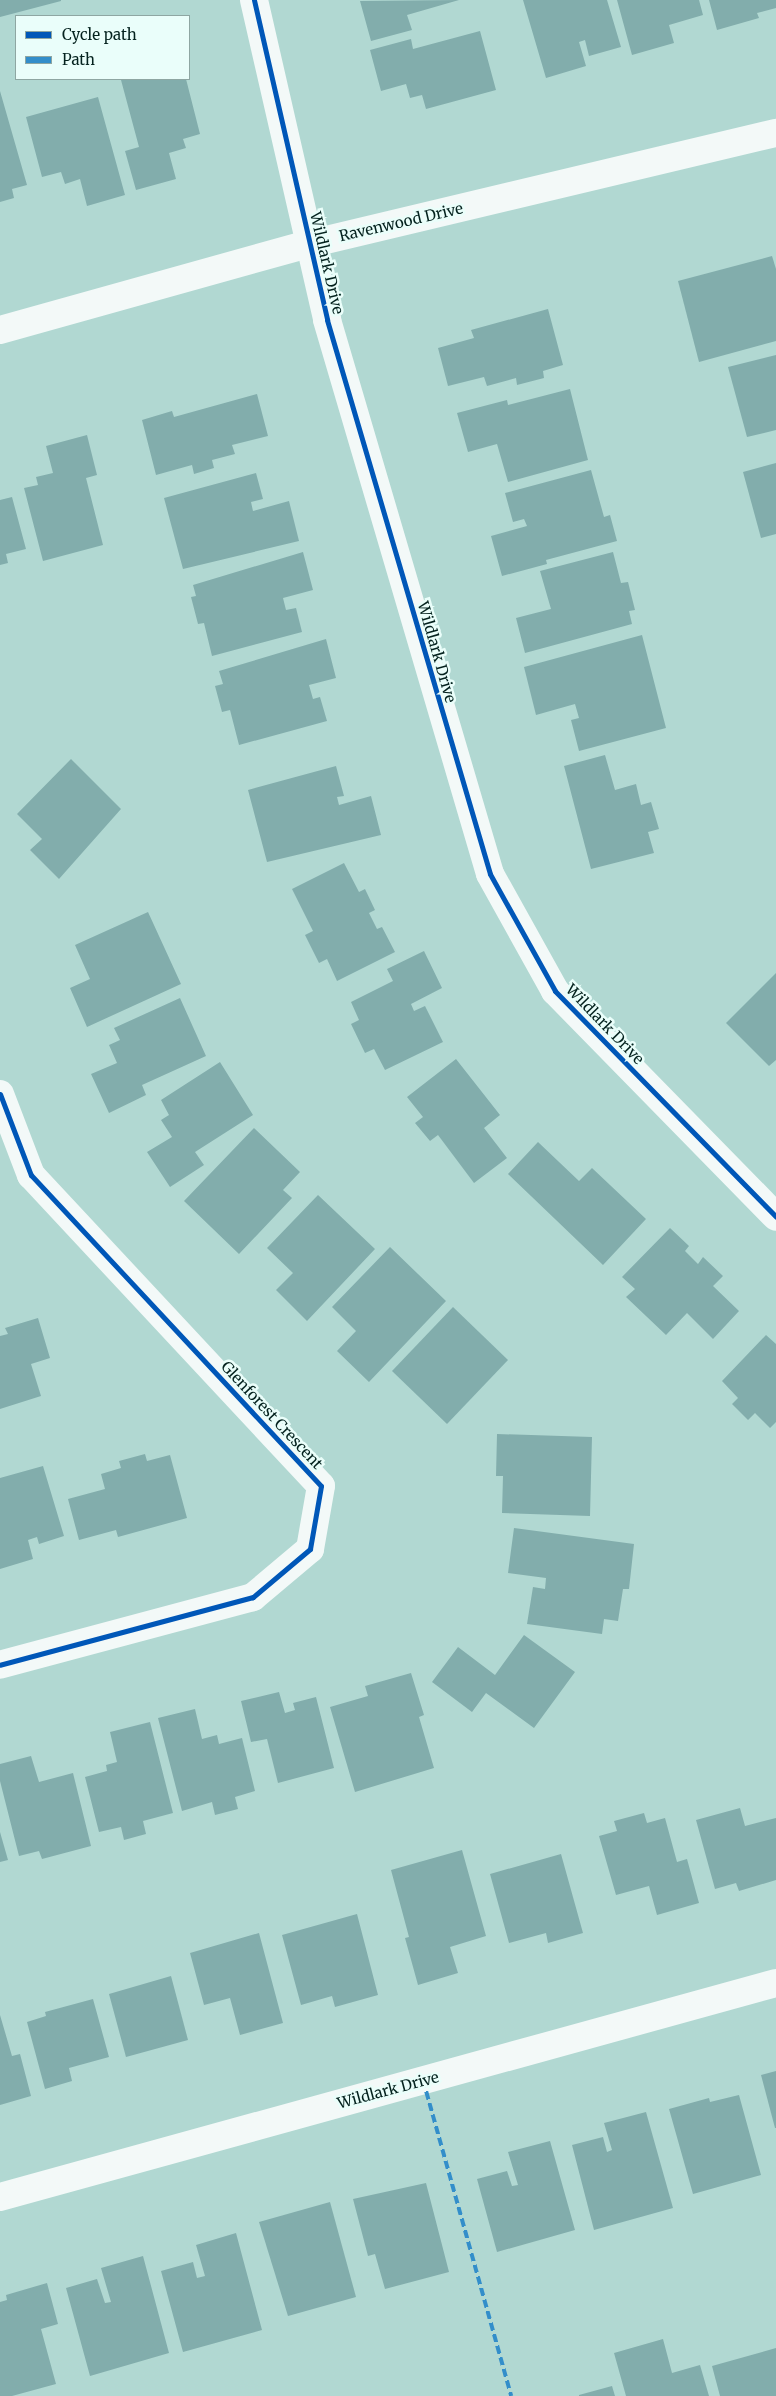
<!DOCTYPE html>
<html>
<head>
<meta charset="utf-8">
<style>
	body { margin:0 }
	#map { position:relative; width:776px; height:2396px; overflow:hidden; background:#b1d8d2; font-family:Merriweather,serif }
	div>[style] { position:absolute }
	[style*='--x'] { left:calc(var(--x)*1px); top:calc(var(--y)*1px); width:calc(var(--w)*1px); rotate:calc(var(--a)*1deg) }
	.building>* { inset:0; background:#82adac }
	.minor>* { height:28px; margin:-14px; padding:0 14px; transform-origin:14px; border-radius:14px; background:#f3f9f8 }
	.quiet>* { height:4px; margin-top:-2px; transform-origin:0; background:repeating-linear-gradient(90deg,#338eca 0 8px,transparent 0 12px) }
	.cycleway>* { height:5px; margin:-2.5px; padding:0 2.5px; transform-origin:2.5px; border-radius:2.5px; background:#0057b8 }
	span { translate:-50% -50%; white-space:nowrap; text-align:center; line-height:1.15; -webkit-text-stroke:5px #eafefa; paint-order:stroke }
	.street-label { font-size:15px; color:#04221e }
	.legend { position:absolute; left:15px; top:15px; width:175px; height:65px; box-sizing:border-box; background:#eafefa; border:1px solid #8ea6a2; margin:0; padding:6px 9px; list-style:none; font-size:15px; color:#04221e }
	.legend li { display:flex; align-items:center; gap:10px; height:25px }
	.legend b { width:25px; border:1px solid #8ea6a2 }
</style>
</head>
<body>
<div id="map">
	<div class="building">
		<i style="clip-path:polygon(0 0,61px 0,61px 1px,0 17px)"></i>
		<i style="clip-path:polygon(459px 0,407px 15px,412px 30px,371px 41px,360px 1px)"></i>
		<i style="clip-path:polygon(523px 0,607px 0,621px 47px,589px 56px,585px 40px,579px 42px,586px 66px,546px 78px)"></i>
		<i style="clip-path:polygon(617px 0,699px 0,703px 15px,669px 25px,674px 43px,632px 55px)"></i>
		<i style="clip-path:polygon(709px 0,776px 0,776px 8px,757px 13px,759px 18px,717px 30px)"></i>
		<i style="clip-path:polygon(480px 31px,496px 90px,426px 109px,422px 95px,410px 98px,406px 84px,381px 91px,370px 50px,411px 39px,413px 49px)"></i>
		<i style="clip-path:polygon(186px 79px,200px 134px,183px 139px,186px 148px,169px 153px,176px 179px,136px 190px,125px 151px,139px 147px,121px 80px)"></i>
		<i style="clip-path:polygon(0 91px,27px 185px,12px 189px,14px 198px,0 202px)"></i>
		<i style="clip-path:polygon(98px 97px,125px 195px,87px 206px,80px 179px,65px 184px,61px 172px,42px 177px,26px 117px)"></i>
		<i style="clip-path:polygon(772px 256px,776px 269px,776px 341px,699px 362px,678px 281px)"></i>
		<i style="clip-path:polygon(548px 309px,563px 365px,543px 371px,544px 378px,517px 385px,516px 378px,487px 386px,484px 377px,448px 386px,438px 348px,474px 338px,471px 330px)"></i>
		<i style="clip-path:polygon(776px 355px,776px 430px,747px 437px,728px 367px)"></i>
		<i style="clip-path:polygon(570px 389px,588px 460px,508px 482px,497px 444px,468px 452px,457px 413px,507px 400px,508px 405px)"></i>
		<i style="clip-path:polygon(257px 394px,268px 436px,232px 445px,235px 454px,212px 460px,214px 468px,194px 474px,192px 465px,156px 475px,142px 420px,172px 411px,174px 417px)"></i>
		<i style="clip-path:polygon(87px 435px,97px 475px,86px 478px,103px 545px,43px 561px,24px 488px,38px 485px,36px 477px,53px 473px,46px 446px)"></i>
		<i style="clip-path:polygon(776px 463px,776px 534px,761px 538px,743px 472px)"></i>
		<i style="clip-path:polygon(591px 470px,604px 517px,610px 515px,617px 541px,546px 560px,547px 564px,502px 576px,491px 536px,527px 526px,524px 519px,513px 522px,505px 493px)"></i>
		<i style="clip-path:polygon(256px 473px,263px 499px,251px 502px,253px 511px,289px 501px,299px 541px,183px 569px,164px 498px)"></i>
		<i style="clip-path:polygon(12px 497px,26px 549px,6px 554px,8px 563px,0 565px,0 500px)"></i>
		<i style="clip-path:polygon(303px 552px,313px 590px,283px 598px,286px 610px,296px 608px,302px 632px,212px 656px,204px 623px,198px 624px,191px 597px,196px 596px,193px 585px)"></i>
		<i style="clip-path:polygon(613px 552px,621px 583px,628px 582px,635px 610px,629px 611px,632px 624px,525px 653px,516px 618px,551px 609px,540px 571px)"></i>
		<i style="clip-path:polygon(642px 635px,666px 728px,579px 751px,571px 720px,579px 718px,575px 704px,536px 715px,524px 667px)"></i>
		<i style="clip-path:polygon(326px 639px,336px 678px,309px 685px,313px 699px,320px 697px,327px 721px,239px 745px,230px 710px,222px 712px,215px 686px,223px 684px,219px 671px)"></i>
		<i style="clip-path:polygon(605px 755px,615px 790px,636px 784px,641px 805px,651px 802px,659px 829px,648px 832px,654px 853px,591px 869px,564px 766px)"></i>
		<i style="clip-path:polygon(71px 759px,121px 809px,59px 879px,30px 850px,42px 839px,17px 814px)"></i>
		<i style="clip-path:polygon(336px 766px,344px 796px,337px 797px,339px 805px,371px 796px,381px 835px,267px 862px,248px 790px)"></i>
		<i style="clip-path:polygon(344px 863px,359px 892px,365px 889px,375px 910px,369px 913px,377px 929px,382px 927px,395px 952px,337px 981px,327px 959px,319px 963px,305px 935px,313px 931px,292px 889px)"></i>
		<i style="clip-path:polygon(148px 912px,181px 984px,87px 1027px,70px 988px,90px 979px,75px 945px)"></i>
		<i style="clip-path:polygon(424px 951px,442px 988px,411px 1004px,414px 1011px,425px 1006px,443px 1042px,385px 1070px,374px 1049px,365px 1053px,351px 1024px,359px 1020px,351px 1002px,393px 981px,387px 969px)"></i>
		<i style="clip-path:polygon(776px 973px,776px 1060px,769px 1066px,726px 1023px)"></i>
		<i style="clip-path:polygon(180px 998px,206px 1056px,142px 1085px,146px 1095px,109px 1113px,91px 1074px,117px 1063px,109px 1045px,120px 1040px,114px 1028px)"></i>
		<i style="clip-path:polygon(456px 1059px,500px 1115px,484px 1128px,507px 1158px,474px 1183px,438px 1135px,430px 1141px,415px 1123px,423px 1117px,407px 1097px)"></i>
		<i style="clip-path:polygon(220px 1062px,253px 1115px,195px 1152px,204px 1165px,170px 1187px,147px 1152px,172px 1137px,161px 1120px,169px 1115px,161px 1100px)"></i>
		<i style="clip-path:polygon(254px 1128px,300px 1172px,283px 1190px,292px 1198px,239px 1254px,184px 1201px)"></i>
		<i style="clip-path:polygon(538px 1142px,579px 1181px,592px 1168px,646px 1219px,603px 1265px,508px 1174px)"></i>
		<i style="clip-path:polygon(318px 1195px,375px 1249px,307px 1321px,276px 1290px,293px 1273px,267px 1248px)"></i>
		<i style="clip-path:polygon(670px 1228px,689px 1246px,685px 1251px,698px 1264px,703px 1257px,723px 1276px,713px 1286px,739px 1311px,713px 1339px,687px 1313px,666px 1335px,626px 1297px,635px 1289px,622px 1277px)"></i>
		<i style="clip-path:polygon(390px 1247px,446px 1301px,369px 1382px,337px 1351px,356px 1331px,332px 1307px)"></i>
		<i style="clip-path:polygon(453px 1307px,508px 1360px,447px 1424px,392px 1371px)"></i>
		<i style="clip-path:polygon(38px 1318px,50px 1358px,31px 1364px,41px 1396px,0 1409px,0 1336px,8px 1334px,5px 1328px)"></i>
		<i style="clip-path:polygon(766px 1335px,776px 1344px,776px 1422px,770px 1428px,755px 1413px,748px 1420px,732px 1404px,738px 1398px,722px 1381px)"></i>
		<i style="clip-path:polygon(497px 1434px,592px 1437px,590px 1516px,502px 1513px,503px 1476px,496px 1476px)"></i>
		<i style="clip-path:polygon(145px 1454px,147px 1461px,170px 1455px,187px 1518px,118px 1537px,116px 1530px,79px 1540px,68px 1499px,105px 1489px,101px 1474px,121px 1468px,119px 1461px)"></i>
		<i style="clip-path:polygon(43px 1466px,64px 1536px,39px 1544px,37px 1537px,28px 1540px,33px 1559px,0 1569px,0 1478px)"></i>
		<i style="clip-path:polygon(514px 1528px,634px 1544px,629px 1589px,623px 1589px,618px 1621px,604px 1619px,602px 1634px,527px 1624px,533px 1587px,545px 1589px,546px 1578px,508px 1573px)"></i>
		<i style="clip-path:polygon(524px 1635px,575px 1672px,534px 1728px,486px 1693px,472px 1712px,432px 1682px,458px 1647px,495px 1675px)"></i>
		<i style="clip-path:polygon(411px 1673px,424px 1715px,419px 1717px,434px 1768px,355px 1792px,330px 1707px,368px 1696px,365px 1686px)"></i>
		<i style="clip-path:polygon(279px 1692px,285px 1713px,295px 1710px,293px 1703px,316px 1697px,334px 1768px,278px 1783px,267px 1739px,251px 1742px,241px 1701px)"></i>
		<i style="clip-path:polygon(195px 1709px,202px 1739px,217px 1735px,219px 1744px,242px 1738px,255px 1791px,235px 1797px,238px 1809px,215px 1815px,212px 1802px,182px 1811px,158px 1718px)"></i>
		<i style="clip-path:polygon(150px 1722px,173px 1813px,143px 1821px,146px 1834px,124px 1840px,121px 1827px,99px 1832px,85px 1777px,107px 1771px,106px 1765px,117px 1762px,110px 1732px)"></i>
		<i style="clip-path:polygon(31px 1756px,39px 1782px,73px 1773px,91px 1846px,42px 1859px,39px 1851px,19px 1856px,0 1781px,0 1764px)"></i>
		<i style="clip-path:polygon(740px 1808px,745px 1826px,776px 1818px,776px 1880px,739px 1891px,736px 1883px,715px 1889px,696px 1820px)"></i>
		<i style="clip-path:polygon(644px 1813px,647px 1823px,665px 1818px,677px 1862px,687px 1859px,699px 1903px,657px 1915px,649px 1886px,616px 1895px,599px 1836px,617px 1831px,614px 1821px)"></i>
		<i style="clip-path:polygon(0 1832px,8px 1860px,0 1862px)"></i>
		<i style="clip-path:polygon(462px 1850px,486px 1936px,450px 1947px,458px 1973px,418px 1985px,405px 1938px,409px 1937px,391px 1870px)"></i>
		<i style="clip-path:polygon(561px 1854px,583px 1933px,548px 1943px,546px 1933px,509px 1943px,490px 1874px)"></i>
		<i style="clip-path:polygon(357px 1914px,378px 1995px,335px 2007px,332px 1996px,301px 2005px,282px 1935px)"></i>
		<i style="clip-path:polygon(259px 1933px,283px 2023px,240px 2035px,230px 1998px,204px 2005px,190px 1953px)"></i>
		<i style="clip-path:polygon(171px 1976px,188px 2040px,126px 2057px,109px 1994px)"></i>
		<i style="clip-path:polygon(93px 1999px,109px 2057px,69px 2068px,72px 2081px,45px 2089px,27px 2022px,46px 2016px,45px 2012px)"></i>
		<i style="clip-path:polygon(0 2015px,12px 2056px,20px 2054px,31px 2096px,0 2105px)"></i>
		<i style="clip-path:polygon(776px 2071px,776px 2128px,775px 2128px,761px 2075px)"></i>
		<i style="clip-path:polygon(739px 2095px,761px 2175px,693px 2194px,669px 2109px,709px 2098px,710px 2102px)"></i>
		<i style="clip-path:polygon(646px 2112px,673px 2208px,594px 2230px,572px 2145px,603px 2137px,607px 2152px,612px 2150px,604px 2123px)"></i>
		<i style="clip-path:polygon(550px 2141px,575px 2230px,497px 2252px,477px 2179px,507px 2171px,512px 2186px,518px 2185px,508px 2152px)"></i>
		<i style="clip-path:polygon(426px 2183px,449px 2272px,385px 2289px,375px 2254px,368px 2256px,353px 2199px)"></i>
		<i style="clip-path:polygon(330px 2202px,356px 2297px,288px 2316px,259px 2222px)"></i>
		<i style="clip-path:polygon(236px 2233px,262px 2330px,183px 2352px,161px 2271px,193px 2262px,197px 2278px,205px 2276px,196px 2245px)"></i>
		<i style="clip-path:polygon(143px 2256px,169px 2353px,90px 2376px,66px 2288px,97px 2279px,105px 2303px,111px 2302px,101px 2268px)"></i>
		<i style="clip-path:polygon(47px 2283px,58px 2324px,41px 2329px,56px 2384px,12px 2396px,0 2396px,0 2302px,7px 2300px,6px 2295px)"></i>
		<i style="clip-path:polygon(663px 2339px,672px 2373px,700px 2365px,709px 2396px,626px 2396px,614px 2353px)"></i>
		<i style="clip-path:polygon(776px 2348px,776px 2396px,720px 2396px,712px 2366px)"></i>
		<i style="clip-path:polygon(612px 2386px,615px 2396px,579px 2396px,579px 2395px)"></i>
	</div>
	<div class="minor">
		<i style="--x:254;--y:0;--w:328;--a:77.1"></i>
		<i style="--x:327;--y:320;--w:577;--a:73.6"></i>
		<i style="--x:490;--y:874;--w:134;--a:60.9"></i>
		<i style="--x:555;--y:991;--w:316;--a:45.6"></i>
		<i style="--x:0;--y:330;--w:321;--a:-15.6"></i>
		<i style="--x:309;--y:244;--w:480;--a:-13.4"></i>
		<i style="--x:0;--y:1094;--w:87;--a:69.1"></i>
		<i style="--x:31;--y:1175;--w:425;--a:47"></i>
		<i style="--x:321;--y:1486;--w:64;--a:99.9"></i>
		<i style="--x:310;--y:1549;--w:75;--a:139.9"></i>
		<i style="--x:253;--y:1597;--w:262;--a:165"></i>
		<i style="--x:0;--y:2197;--w:805;--a:-15.42"></i>
	</div>
	<div class="quiet">
		<i style="--x:423;--y:2080;--w:328;--a:74.4"></i>
	</div>
	<div class="cycleway">
		<i style="--x:254;--y:0;--w:328;--a:77.1"></i>
		<i style="--x:327;--y:320;--w:577;--a:73.6"></i>
		<i style="--x:490;--y:874;--w:134;--a:60.9"></i>
		<i style="--x:555;--y:991;--w:316;--a:45.6"></i>
		<i style="--x:0;--y:1094;--w:87;--a:69.1"></i>
		<i style="--x:31;--y:1175;--w:425;--a:47"></i>
		<i style="--x:321;--y:1486;--w:64;--a:99.9"></i>
		<i style="--x:310;--y:1549;--w:75;--a:139.9"></i>
		<i style="--x:253;--y:1597;--w:262;--a:165"></i>
	</div>
	<div class="street-label">
		<span style="left:401px;top:222px;rotate:-13deg">Ravenwood Drive</span>
		<span style="left:327px;top:263px;rotate:77deg">Wildlark Drive</span>
		<span style="left:437px;top:652px;rotate:74deg">Wildlark Drive</span>
		<span style="left:605px;top:1024px;rotate:46deg">Wildlark Drive</span>
		<span style="left:272px;top:1415px;rotate:47deg">Glenforest Crescent</span>
		<span style="left:388px;top:2090px;rotate:-15deg">Wildlark Drive</span>
	</div>
	<ul class="legend">
	<li><b style="height:6px;background:#0057b8"></b>Cycle path</li>
	<li><b style="height:6px;background:#338eca"></b>Path</li>
	</ul>
</div>
</body>
</html>
